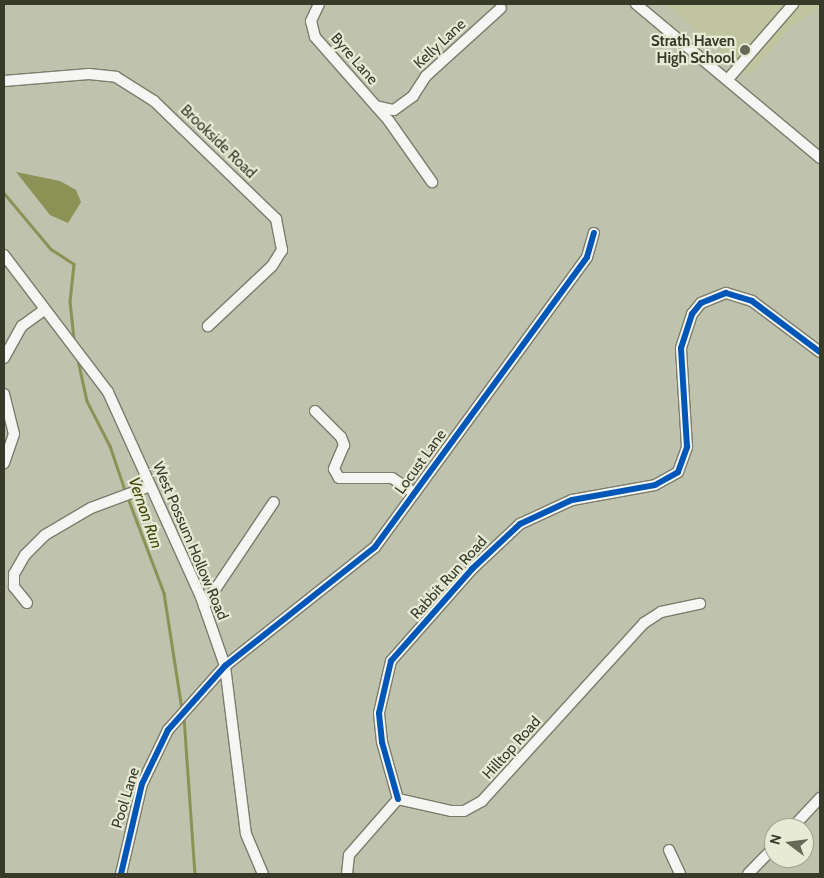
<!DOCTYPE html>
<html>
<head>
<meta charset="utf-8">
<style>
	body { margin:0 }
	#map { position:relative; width:824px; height:878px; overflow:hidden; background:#bfc2ac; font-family:Cabin,sans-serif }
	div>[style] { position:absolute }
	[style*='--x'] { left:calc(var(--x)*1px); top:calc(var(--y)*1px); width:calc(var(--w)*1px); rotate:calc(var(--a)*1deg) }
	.built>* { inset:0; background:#c0c49f }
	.water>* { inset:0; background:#8c9256 }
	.stream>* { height:2.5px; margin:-1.25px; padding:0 1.25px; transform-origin:1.25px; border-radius:1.25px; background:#8c9256 }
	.roads { filter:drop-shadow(1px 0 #7b7d6c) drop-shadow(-1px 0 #7b7d6c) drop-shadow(0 1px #7b7d6c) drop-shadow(0 -1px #7b7d6c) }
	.minor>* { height:10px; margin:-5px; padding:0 5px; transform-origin:5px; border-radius:5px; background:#f5f6f3 }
	.cycleway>* { height:6px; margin:-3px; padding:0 3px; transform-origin:3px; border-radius:3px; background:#0057b8 }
	.dots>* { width:14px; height:14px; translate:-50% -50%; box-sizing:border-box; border:2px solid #e7ead5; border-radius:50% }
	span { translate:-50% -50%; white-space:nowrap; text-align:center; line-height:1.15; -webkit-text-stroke:4.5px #e7ead5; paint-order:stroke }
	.poi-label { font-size:15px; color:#373929; font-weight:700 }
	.right { translate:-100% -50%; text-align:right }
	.street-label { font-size:15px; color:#373929 }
	.water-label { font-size:16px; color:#3e4305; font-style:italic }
	.frame { position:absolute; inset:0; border:5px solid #373929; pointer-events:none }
	.north { position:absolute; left:764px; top:818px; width:50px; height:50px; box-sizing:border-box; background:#e7ead5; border:1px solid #a1a390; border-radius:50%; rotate:285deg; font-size:14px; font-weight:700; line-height:20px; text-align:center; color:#373929 }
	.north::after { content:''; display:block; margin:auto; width:18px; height:22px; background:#676957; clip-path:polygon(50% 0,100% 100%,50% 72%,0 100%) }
</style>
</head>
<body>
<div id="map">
	<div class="built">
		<i style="clip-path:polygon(666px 4px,820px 4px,820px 8px,793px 25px,749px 76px)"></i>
	</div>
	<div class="water">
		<i style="clip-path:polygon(16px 172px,60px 181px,76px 190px,81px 202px,68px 223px,50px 215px)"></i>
	</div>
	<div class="stream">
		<i style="--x:4;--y:193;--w:73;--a:50"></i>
		<i style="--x:51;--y:249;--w:27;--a:33"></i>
		<i style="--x:74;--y:264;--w:37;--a:96"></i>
		<i style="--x:70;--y:301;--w:39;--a:84"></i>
		<i style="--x:78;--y:360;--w:42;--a:77.6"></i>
		<i style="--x:87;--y:401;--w:51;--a:62.9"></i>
		<i style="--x:110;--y:446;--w:50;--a:71.2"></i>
		<i style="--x:128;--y:498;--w:102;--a:69.2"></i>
		<i style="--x:164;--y:593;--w:117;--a:81.2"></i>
		<i style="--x:184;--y:717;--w:157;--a:86"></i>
	</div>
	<div class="roads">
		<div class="minor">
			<i style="--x:319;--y:4;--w:19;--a:115"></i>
			<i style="--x:311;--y:21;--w:16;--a:76"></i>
			<i style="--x:315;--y:37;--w:112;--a:48.6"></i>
			<i style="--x:389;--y:121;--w:75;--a:54.8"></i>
			<i style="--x:636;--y:4;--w:240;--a:39.9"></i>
			<i style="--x:729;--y:78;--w:98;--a:-49.1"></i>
			<i style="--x:4;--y:81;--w:85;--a:-4.7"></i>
			<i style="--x:89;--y:74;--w:27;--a:6"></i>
			<i style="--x:116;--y:77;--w:45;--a:32.3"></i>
			<i style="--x:154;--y:101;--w:170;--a:44"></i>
			<i style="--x:276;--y:219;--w:32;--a:79"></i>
			<i style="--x:282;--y:250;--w:19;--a:122"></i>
			<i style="--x:272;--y:266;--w:88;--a:136.8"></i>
			<i style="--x:376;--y:106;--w:18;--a:13"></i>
			<i style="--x:394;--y:110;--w:24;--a:-36"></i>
			<i style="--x:413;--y:96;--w:24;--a:-57"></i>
			<i style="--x:426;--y:76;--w:101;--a:-42.2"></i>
			<i style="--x:4;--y:255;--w:172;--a:52.8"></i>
			<i style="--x:108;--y:392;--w:225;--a:65.6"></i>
			<i style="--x:201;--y:597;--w:73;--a:70.8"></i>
			<i style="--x:225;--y:666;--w:169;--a:82.9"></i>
			<i style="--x:246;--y:834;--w:43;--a:67"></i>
			<i style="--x:4;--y:358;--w:37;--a:-61"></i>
			<i style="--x:22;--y:326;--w:27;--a:-36"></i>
			<i style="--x:4;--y:394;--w:41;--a:76"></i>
			<i style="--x:14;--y:434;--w:31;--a:109"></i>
			<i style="--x:315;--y:411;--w:37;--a:45"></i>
			<i style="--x:341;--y:437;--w:9;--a:69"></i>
			<i style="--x:344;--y:445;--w:26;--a:113"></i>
			<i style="--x:334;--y:469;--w:10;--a:61"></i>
			<i style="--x:339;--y:478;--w:53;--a:0"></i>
			<i style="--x:392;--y:478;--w:27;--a:34"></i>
			<i style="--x:27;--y:603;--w:21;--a:-129"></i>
			<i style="--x:14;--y:587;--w:13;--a:-90"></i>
			<i style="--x:14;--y:574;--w:22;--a:-60"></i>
			<i style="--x:25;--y:555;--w:28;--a:-45"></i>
			<i style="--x:45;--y:535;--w:53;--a:-30.4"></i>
			<i style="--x:91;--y:508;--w:63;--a:-20.4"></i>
			<i style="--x:204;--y:606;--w:125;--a:-56.1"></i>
			<i style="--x:398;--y:799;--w:59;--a:-105.7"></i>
			<i style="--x:382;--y:742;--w:29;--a:-96"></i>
			<i style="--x:379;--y:713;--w:53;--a:-77"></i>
			<i style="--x:391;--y:661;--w:123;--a:-48.6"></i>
			<i style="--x:472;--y:569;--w:66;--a:-43.2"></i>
			<i style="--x:520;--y:524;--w:57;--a:-24.8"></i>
			<i style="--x:572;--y:500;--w:84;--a:-10.2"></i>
			<i style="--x:655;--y:485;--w:26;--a:-29"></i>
			<i style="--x:678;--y:472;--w:27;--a:-70"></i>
			<i style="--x:687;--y:447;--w:99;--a:-93.5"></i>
			<i style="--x:681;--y:348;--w:36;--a:-72"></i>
			<i style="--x:692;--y:314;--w:14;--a:-51"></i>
			<i style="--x:701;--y:303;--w:27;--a:-22"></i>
			<i style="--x:726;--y:293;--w:27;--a:17"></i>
			<i style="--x:752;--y:301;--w:85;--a:36.9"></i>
			<i style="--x:398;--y:799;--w:54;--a:12.8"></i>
			<i style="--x:451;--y:811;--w:13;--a:0"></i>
			<i style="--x:464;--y:811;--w:21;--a:-29"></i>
			<i style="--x:482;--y:801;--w:241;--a:-47.7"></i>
			<i style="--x:644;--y:623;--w:20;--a:-33"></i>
			<i style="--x:661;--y:612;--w:40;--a:-12"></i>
			<i style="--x:792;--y:828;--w:41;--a:-47"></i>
			<i style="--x:669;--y:850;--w:26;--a:65"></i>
			<i style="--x:121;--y:874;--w:92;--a:-76.9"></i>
			<i style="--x:142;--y:784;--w:60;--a:-64.3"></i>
			<i style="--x:168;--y:730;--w:86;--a:-48.3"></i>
			<i style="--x:225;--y:666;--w:191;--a:-38.4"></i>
			<i style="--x:375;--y:547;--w:359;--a:-53.8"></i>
			<i style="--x:587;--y:257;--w:25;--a:-74"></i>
			<i style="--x:347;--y:874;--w:19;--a:-84"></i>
			<i style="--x:349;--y:855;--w:74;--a:-48.8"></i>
			<i style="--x:748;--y:874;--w:37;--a:-46"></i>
		</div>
	</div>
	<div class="cycleway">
		<i style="--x:398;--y:799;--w:59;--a:-105.7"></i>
		<i style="--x:382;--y:742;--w:29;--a:-96"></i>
		<i style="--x:379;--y:713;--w:53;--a:-77"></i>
		<i style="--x:391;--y:661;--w:123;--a:-48.6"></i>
		<i style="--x:472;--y:569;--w:66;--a:-43.2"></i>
		<i style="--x:520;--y:524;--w:57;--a:-24.8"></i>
		<i style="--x:572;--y:500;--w:84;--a:-10.2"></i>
		<i style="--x:655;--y:485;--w:26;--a:-29"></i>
		<i style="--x:678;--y:472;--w:27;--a:-70"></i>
		<i style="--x:687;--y:447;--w:99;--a:-93.5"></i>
		<i style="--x:681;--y:348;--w:36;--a:-72"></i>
		<i style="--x:692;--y:314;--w:14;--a:-51"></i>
		<i style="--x:701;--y:303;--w:27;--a:-22"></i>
		<i style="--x:726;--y:293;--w:27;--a:17"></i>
		<i style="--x:752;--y:301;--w:85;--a:36.9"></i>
		<i style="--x:121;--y:874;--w:92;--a:-76.9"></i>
		<i style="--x:142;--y:784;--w:60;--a:-64.3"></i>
		<i style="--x:168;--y:730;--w:86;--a:-48.3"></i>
		<i style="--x:225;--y:666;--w:191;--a:-38.4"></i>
		<i style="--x:375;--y:547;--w:359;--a:-53.8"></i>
		<i style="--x:587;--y:257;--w:25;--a:-74"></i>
	</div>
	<div class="dots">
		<i style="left:745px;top:50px;background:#676957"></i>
	</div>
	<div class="poi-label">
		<span class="right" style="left:735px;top:50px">Strath Haven<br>High School</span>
	</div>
	<div class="street-label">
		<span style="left:440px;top:44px;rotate:-43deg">Kelly Lane</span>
		<span style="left:354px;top:59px;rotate:49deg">Byre Lane</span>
		<span style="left:218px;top:142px;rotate:44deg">Brookside Road</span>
		<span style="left:421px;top:462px;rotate:-54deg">Locust Lane</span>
		<span style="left:190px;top:541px;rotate:67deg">West Possum Hollow Road</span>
		<span style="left:449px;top:578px;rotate:-48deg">Rabbit Run Road</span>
		<span style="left:512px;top:748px;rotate:-48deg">Hilltop Road</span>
		<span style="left:126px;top:798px;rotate:-73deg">Pool Lane</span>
	</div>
	<div class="water-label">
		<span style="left:145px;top:513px;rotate:71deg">Vernon Run</span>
	</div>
	<div class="frame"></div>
	<div class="north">N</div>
</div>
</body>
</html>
